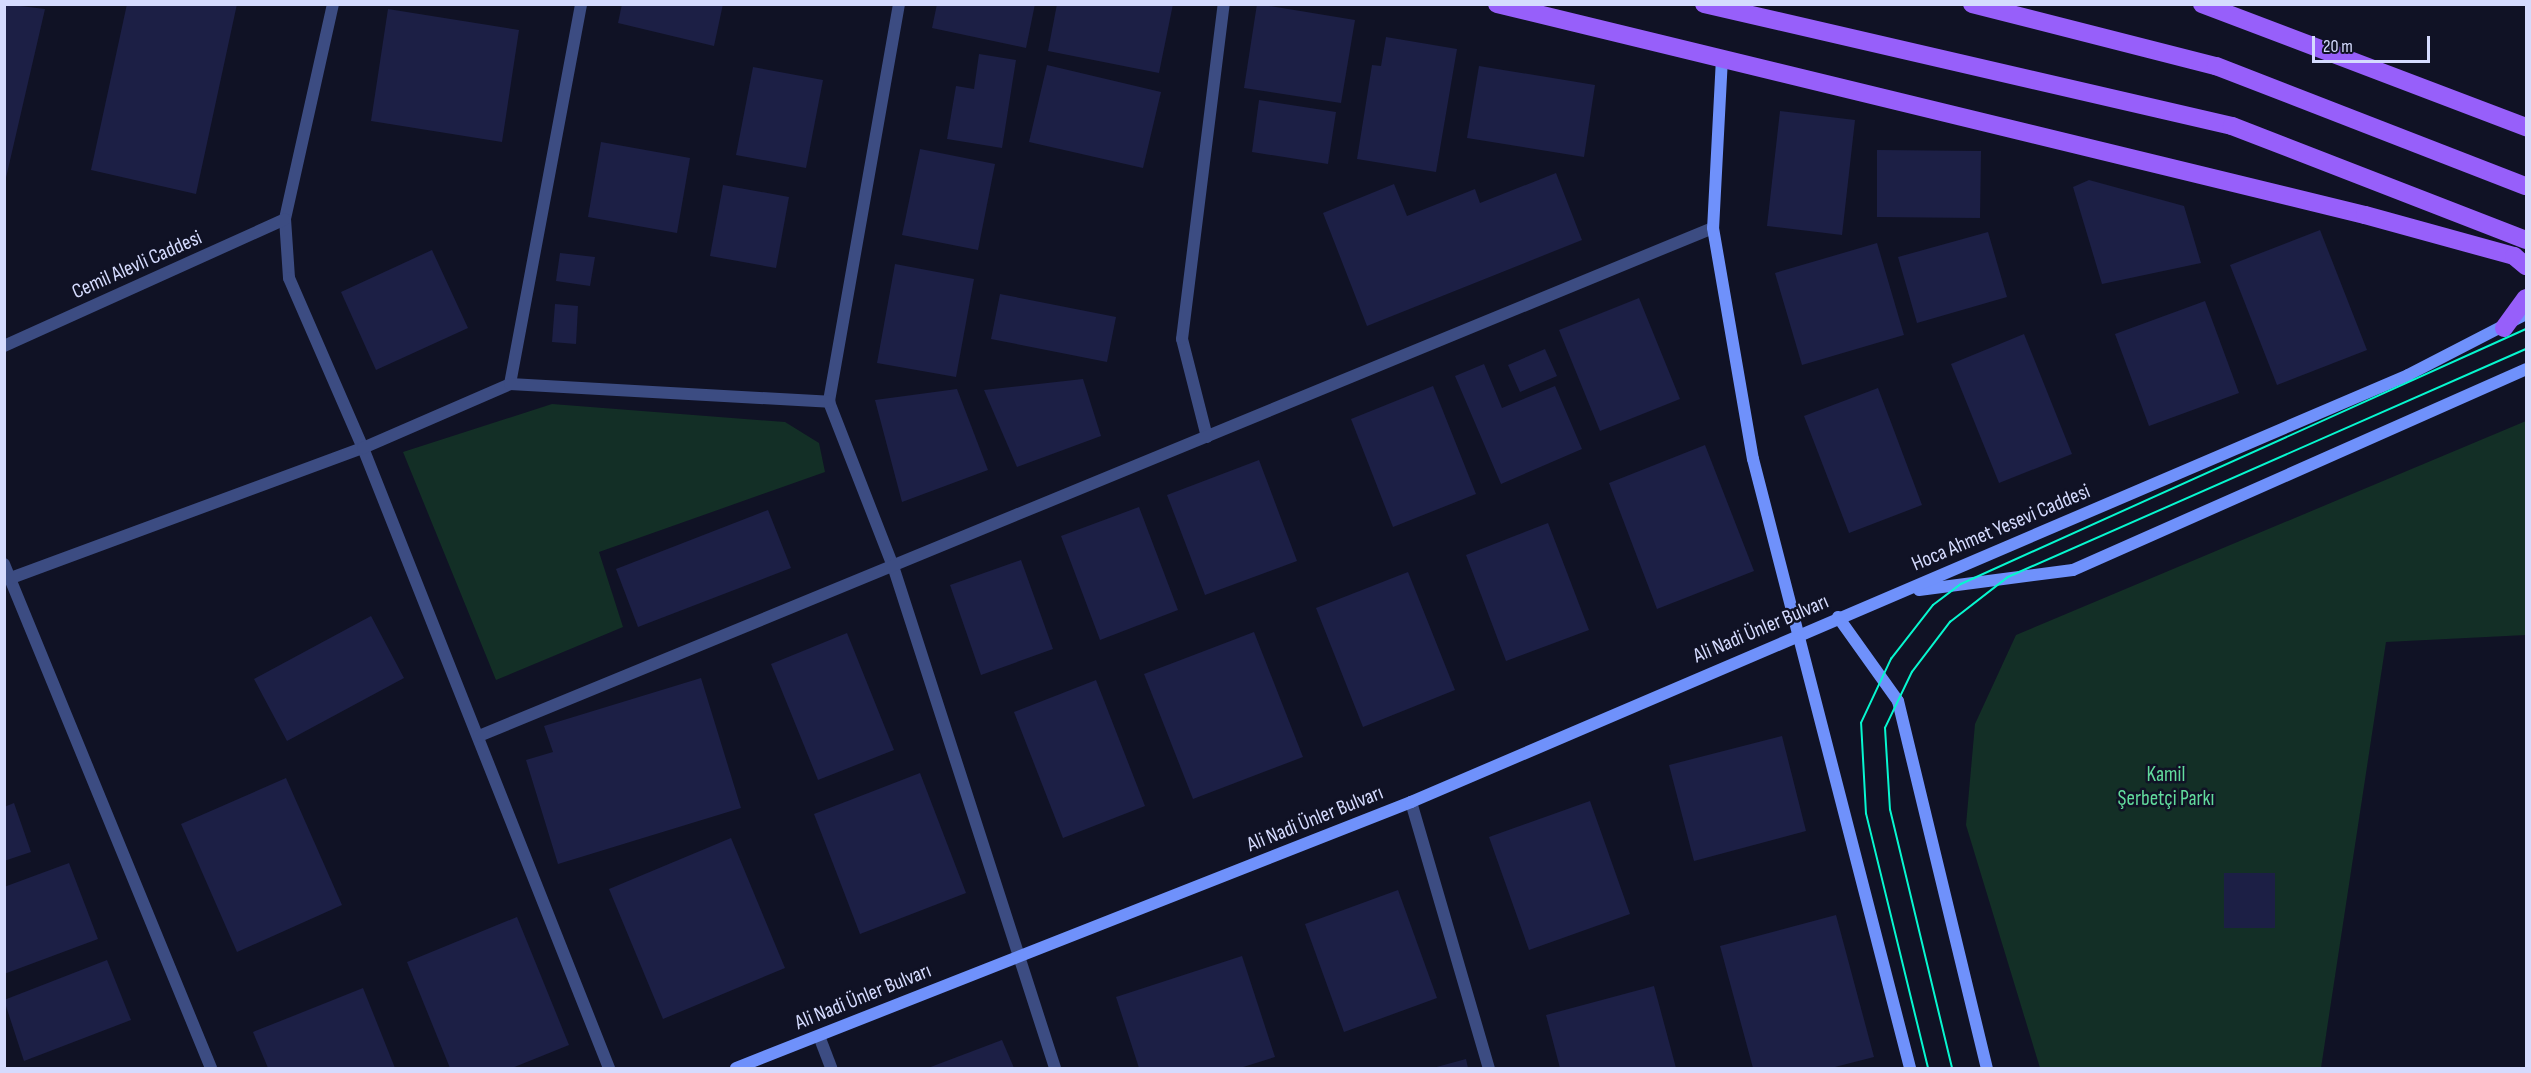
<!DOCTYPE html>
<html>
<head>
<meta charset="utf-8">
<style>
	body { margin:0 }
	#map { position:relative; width:2531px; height:1073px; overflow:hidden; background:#101225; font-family:"Sofia Sans Condensed",sans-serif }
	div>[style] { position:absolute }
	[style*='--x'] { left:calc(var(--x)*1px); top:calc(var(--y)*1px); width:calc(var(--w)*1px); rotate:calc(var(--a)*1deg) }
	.green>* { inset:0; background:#132f26 }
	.building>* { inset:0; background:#1c1f45 }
	.street>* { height:12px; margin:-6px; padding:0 6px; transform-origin:6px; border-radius:6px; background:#3c4c82 }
	.secondary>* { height:12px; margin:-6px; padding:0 6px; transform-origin:6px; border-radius:6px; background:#6f91fb }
	.primary>* { height:18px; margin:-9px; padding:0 9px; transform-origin:9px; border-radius:9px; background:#975ffa }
	.tram>* { height:1.5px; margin:-0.75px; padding:0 0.75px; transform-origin:0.75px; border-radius:0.75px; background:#07f7cf }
	span { translate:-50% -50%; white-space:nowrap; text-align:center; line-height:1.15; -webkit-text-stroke:5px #101225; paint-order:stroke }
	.street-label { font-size:21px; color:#d5dbfe }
	.park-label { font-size:21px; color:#62dc9d }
	.frame { position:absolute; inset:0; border:6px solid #d5dbfe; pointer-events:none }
	.scale { position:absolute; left:2312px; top:36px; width:118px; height:27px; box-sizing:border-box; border:3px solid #d5dbfe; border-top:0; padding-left:8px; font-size:18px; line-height:21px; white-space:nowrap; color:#d5dbfe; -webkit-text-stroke:4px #101225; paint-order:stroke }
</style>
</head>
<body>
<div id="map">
	<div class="green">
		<i style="clip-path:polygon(552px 404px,785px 422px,819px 443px,825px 472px,599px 552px,623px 627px,496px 680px,403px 452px)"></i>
		<i style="clip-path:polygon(2526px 421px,2526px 635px,2386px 642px,2321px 1068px,2040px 1068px,1966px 825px,1975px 724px,2016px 635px)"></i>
	</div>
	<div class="building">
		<i style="clip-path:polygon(4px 4px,45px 9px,5px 182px,4px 182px)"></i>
		<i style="clip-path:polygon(127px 4px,237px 4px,196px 194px,91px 170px)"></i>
		<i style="clip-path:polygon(622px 4px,723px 4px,714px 46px,618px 23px)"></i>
		<i style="clip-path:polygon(937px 4px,1035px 4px,1026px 48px,932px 28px)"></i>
		<i style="clip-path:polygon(1057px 4px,1173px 4px,1159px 73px,1048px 51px)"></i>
		<i style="clip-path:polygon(1257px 4px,1355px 20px,1341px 103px,1244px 88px)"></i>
		<i style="clip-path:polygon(388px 9px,519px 30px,502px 142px,371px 121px)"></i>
		<i style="clip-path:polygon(1386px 37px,1457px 49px,1436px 172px,1357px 159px,1372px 65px,1381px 66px)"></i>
		<i style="clip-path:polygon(979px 54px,1016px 60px,1002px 148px,947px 139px,956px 86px,974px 89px)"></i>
		<i style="clip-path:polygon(1047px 65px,1161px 92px,1143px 168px,1029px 142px)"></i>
		<i style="clip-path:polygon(1479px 66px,1595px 85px,1584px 157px,1467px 138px)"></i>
		<i style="clip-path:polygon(753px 67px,823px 80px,806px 168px,736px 155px)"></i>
		<i style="clip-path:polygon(1259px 100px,1336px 112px,1328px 164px,1252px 152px)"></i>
		<i style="clip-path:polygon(1780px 111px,1855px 120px,1842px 235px,1767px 226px)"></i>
		<i style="clip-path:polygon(601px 142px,690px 158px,677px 233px,588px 217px)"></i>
		<i style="clip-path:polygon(920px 149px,995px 164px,978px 250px,902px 235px)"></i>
		<i style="clip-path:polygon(1877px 150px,1981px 151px,1980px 218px,1877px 217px)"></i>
		<i style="clip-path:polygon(1556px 173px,1582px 240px,1367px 326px,1323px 213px,1394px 184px,1407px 216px,1475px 189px,1480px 203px)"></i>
		<i style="clip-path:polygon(2089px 180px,2184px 206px,2201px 263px,2102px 284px,2073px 187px)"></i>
		<i style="clip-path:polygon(723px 185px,789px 197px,776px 268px,710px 256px)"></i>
		<i style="clip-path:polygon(2320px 230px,2367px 350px,2277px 385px,2230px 265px)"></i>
		<i style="clip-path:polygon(1988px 232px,2007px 297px,1917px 323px,1898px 257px)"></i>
		<i style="clip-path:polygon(1877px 243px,1904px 335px,1802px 365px,1775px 273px)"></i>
		<i style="clip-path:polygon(432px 250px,468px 328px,376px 370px,341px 292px)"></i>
		<i style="clip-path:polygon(560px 253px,595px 257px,590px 286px,556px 281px)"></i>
		<i style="clip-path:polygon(895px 264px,974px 279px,956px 377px,877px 363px)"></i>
		<i style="clip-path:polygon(1000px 294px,1116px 317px,1107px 362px,991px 339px)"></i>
		<i style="clip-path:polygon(1639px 298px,1680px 399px,1600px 431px,1559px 330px)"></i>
		<i style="clip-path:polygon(2205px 301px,2239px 393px,2149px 426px,2115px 334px)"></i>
		<i style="clip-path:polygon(555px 304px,578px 306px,576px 344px,552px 342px)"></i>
		<i style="clip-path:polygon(2024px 334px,2072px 454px,1999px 483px,1951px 364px)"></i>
		<i style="clip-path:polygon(1545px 349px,1557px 376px,1520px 392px,1508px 365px)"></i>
		<i style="clip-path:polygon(1484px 364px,1502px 408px,1555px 386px,1582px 449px,1501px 484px,1455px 376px)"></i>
		<i style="clip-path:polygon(1083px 379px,1101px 436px,1017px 467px,984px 390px)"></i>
		<i style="clip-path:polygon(1433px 386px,1476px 494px,1393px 527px,1351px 419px)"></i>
		<i style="clip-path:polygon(1878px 388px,1922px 505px,1849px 533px,1804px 416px)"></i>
		<i style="clip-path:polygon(957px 389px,988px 470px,902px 502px,875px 400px)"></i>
		<i style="clip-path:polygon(1705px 445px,1754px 571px,1657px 609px,1609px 483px)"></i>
		<i style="clip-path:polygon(1259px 460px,1297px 561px,1205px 595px,1167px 495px)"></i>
		<i style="clip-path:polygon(1139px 507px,1178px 610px,1100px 640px,1061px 536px)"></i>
		<i style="clip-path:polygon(768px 510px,791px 568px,638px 627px,616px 569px)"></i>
		<i style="clip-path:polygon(1548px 523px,1589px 630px,1506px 661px,1466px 555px)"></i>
		<i style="clip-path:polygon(1021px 560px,1053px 649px,981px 675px,950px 585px)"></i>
		<i style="clip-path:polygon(1408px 572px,1455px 690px,1363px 727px,1316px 608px)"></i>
		<i style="clip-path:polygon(371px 616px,404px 678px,287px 741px,254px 679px)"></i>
		<i style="clip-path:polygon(1254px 632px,1303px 757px,1193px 799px,1144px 674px)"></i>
		<i style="clip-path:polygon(847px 633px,894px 750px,818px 780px,771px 664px)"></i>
		<i style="clip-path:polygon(701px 678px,741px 808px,558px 864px,526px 760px,553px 752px,544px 726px)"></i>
		<i style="clip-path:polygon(1096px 680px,1145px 806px,1063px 838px,1014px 712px)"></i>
		<i style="clip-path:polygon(1782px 736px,1806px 831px,1694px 861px,1669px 765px)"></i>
		<i style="clip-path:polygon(920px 773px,966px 893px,860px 934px,814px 814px)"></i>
		<i style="clip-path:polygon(286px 778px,342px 905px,237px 952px,181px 824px)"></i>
		<i style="clip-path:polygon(1590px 801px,1630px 914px,1529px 950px,1489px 837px)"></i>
		<i style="clip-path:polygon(14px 803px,31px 852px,4px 861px,4px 807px)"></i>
		<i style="clip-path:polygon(731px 838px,785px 968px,663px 1019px,609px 889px)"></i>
		<i style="clip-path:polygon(69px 863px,98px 939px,4px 974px,4px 887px)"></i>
		<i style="clip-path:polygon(2224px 873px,2275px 873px,2275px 928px,2224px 928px)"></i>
		<i style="clip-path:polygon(1398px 890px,1437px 998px,1344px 1032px,1305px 924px)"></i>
		<i style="clip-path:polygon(1836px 915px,1874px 1057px,1831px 1068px,1753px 1068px,1720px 946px)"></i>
		<i style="clip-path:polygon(517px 917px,569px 1045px,512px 1068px,450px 1068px,407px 962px)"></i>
		<i style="clip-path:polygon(1242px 956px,1275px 1057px,1240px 1068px,1139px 1068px,1116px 997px)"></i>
		<i style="clip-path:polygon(107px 960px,131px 1020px,24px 1061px,4px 1000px)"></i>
		<i style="clip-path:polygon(1654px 986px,1676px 1068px,1560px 1068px,1546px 1015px)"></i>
		<i style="clip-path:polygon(363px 988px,395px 1068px,268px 1068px,253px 1032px)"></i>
		<i style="clip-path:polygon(1002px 1040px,1014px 1068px,928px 1068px)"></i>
		<i style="clip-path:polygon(1466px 1059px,1468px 1068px,1433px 1068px)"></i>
	</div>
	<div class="street">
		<i style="--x:333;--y:4;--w:220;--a:102.6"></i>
		<i style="--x:285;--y:219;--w:59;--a:86.1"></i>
		<i style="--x:289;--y:278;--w:185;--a:66.5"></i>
		<i style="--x:363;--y:448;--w:667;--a:68.36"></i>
		<i style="--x:899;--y:4;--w:404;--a:100"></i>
		<i style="--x:829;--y:402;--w:176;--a:68.7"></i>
		<i style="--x:893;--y:566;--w:527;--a:72.11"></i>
		<i style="--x:4;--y:346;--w:308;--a:-24.3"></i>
		<i style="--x:510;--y:384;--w:387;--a:-79.4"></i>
		<i style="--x:1207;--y:437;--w:101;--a:-104.3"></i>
		<i style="--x:1182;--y:339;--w:338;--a:-82.9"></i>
		<i style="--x:4;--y:564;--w:545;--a:67.67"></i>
		<i style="--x:11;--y:578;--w:375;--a:-20.3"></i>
		<i style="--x:363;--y:448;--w:160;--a:-23.5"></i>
		<i style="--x:510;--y:384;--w:320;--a:3.2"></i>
		<i style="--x:479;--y:736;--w:1334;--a:-22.38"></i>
		<i style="--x:1411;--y:802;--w:277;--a:73.7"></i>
		<i style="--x:819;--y:1036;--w:34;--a:69"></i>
	</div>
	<div class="secondary">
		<i style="--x:1722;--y:58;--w:170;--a:93"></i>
		<i style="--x:1713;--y:228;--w:234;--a:80.2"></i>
		<i style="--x:1753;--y:459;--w:629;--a:75.54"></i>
		<i style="--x:1919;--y:590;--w:155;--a:-7.4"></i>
		<i style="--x:2073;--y:570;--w:496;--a:-23.9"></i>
		<i style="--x:1838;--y:617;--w:103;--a:54.5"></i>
		<i style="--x:1898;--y:701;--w:378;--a:76.4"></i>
		<i style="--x:736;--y:1068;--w:726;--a:-21.51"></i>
		<i style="--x:1411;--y:802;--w:1085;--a:-23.18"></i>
		<i style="--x:2408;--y:375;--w:133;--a:-27.3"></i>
	</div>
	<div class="primary">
		<i style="--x:1497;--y:4;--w:893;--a:13.66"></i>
		<i style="--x:2365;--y:215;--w:155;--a:15.4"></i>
		<i style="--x:2514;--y:256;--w:16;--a:40"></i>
		<i style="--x:1704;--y:4;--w:542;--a:13.01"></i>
		<i style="--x:2232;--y:126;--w:315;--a:21.2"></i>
		<i style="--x:1972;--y:4;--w:252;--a:14.3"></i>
		<i style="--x:2216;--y:66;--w:332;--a:21.2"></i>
		<i style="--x:2202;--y:4;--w:347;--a:20.8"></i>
		<i style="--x:2504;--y:328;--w:37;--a:-54"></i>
	</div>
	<div class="tram">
		<i style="--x:1928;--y:1068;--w:261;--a:-103.7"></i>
		<i style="--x:1866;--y:814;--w:91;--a:-93.1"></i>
		<i style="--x:1861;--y:723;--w:71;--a:-64.9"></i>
		<i style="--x:1891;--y:659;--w:68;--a:-52.1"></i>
		<i style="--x:1933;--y:605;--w:35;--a:-37"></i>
		<i style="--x:1961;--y:584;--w:620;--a:-24.29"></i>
		<i style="--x:1952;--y:1068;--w:265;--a:-103.5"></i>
		<i style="--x:1890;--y:810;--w:82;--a:-93.5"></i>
		<i style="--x:1885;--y:728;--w:62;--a:-64.3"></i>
		<i style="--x:1912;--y:672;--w:63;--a:-52.8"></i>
		<i style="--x:1950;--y:622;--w:73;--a:-37.8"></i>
		<i style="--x:2008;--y:577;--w:566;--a:-23.76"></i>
	</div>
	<div class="street-label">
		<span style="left:137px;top:265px;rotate:-24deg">Cemil Alevli Caddesi</span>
		<span style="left:2001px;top:528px;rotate:-23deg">Hoca Ahmet Yesevi Caddesi</span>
		<span style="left:1761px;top:629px;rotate:-23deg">Ali Nadi Ünler Bulvarı</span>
		<span style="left:1315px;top:819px;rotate:-22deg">Ali Nadi Ünler Bulvarı</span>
		<span style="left:863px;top:997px;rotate:-22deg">Ali Nadi Ünler Bulvarı</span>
	</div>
	<div class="park-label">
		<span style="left:2166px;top:787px">Kamil<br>Şerbetçi Parkı</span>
	</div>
	<div class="frame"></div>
	<div class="scale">20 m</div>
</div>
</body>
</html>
